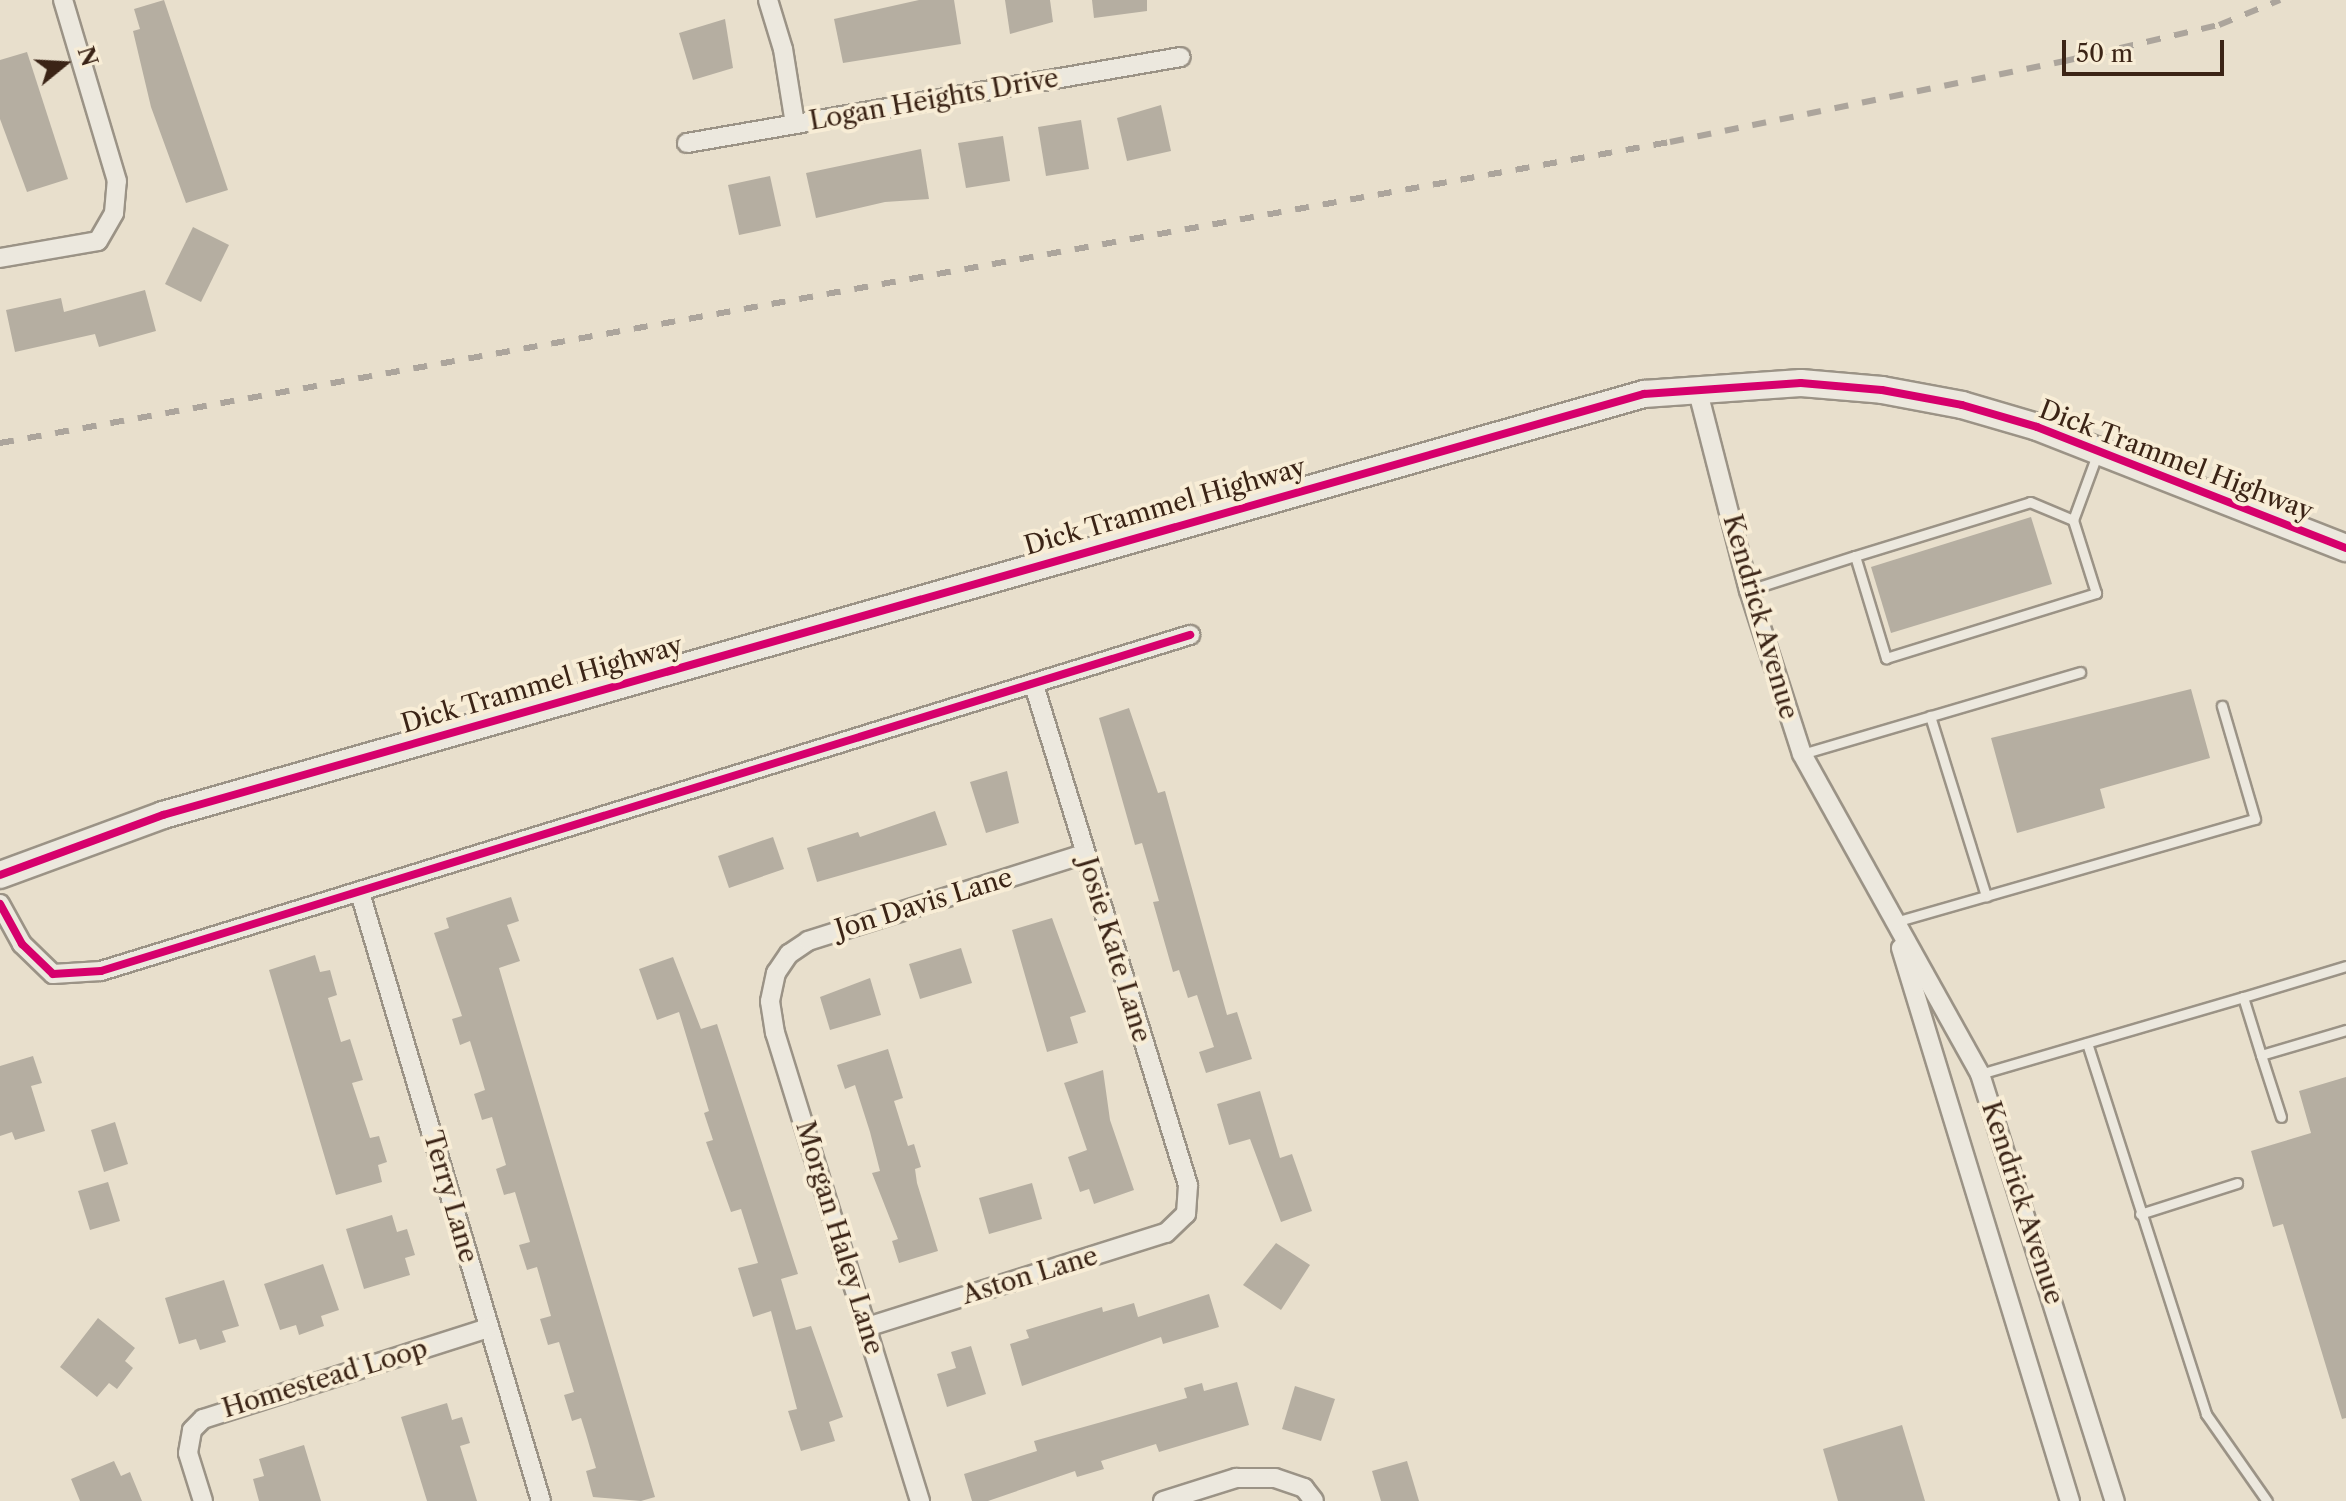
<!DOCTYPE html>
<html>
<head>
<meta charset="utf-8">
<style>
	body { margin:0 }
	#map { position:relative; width:2346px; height:1501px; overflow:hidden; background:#e8dfcc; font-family:"Libre Caslon Text",serif }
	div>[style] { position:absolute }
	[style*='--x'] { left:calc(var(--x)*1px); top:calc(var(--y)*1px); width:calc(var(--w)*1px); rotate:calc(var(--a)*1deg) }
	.building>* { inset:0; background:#b5aea1 }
	.roads { filter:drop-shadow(2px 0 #9b9386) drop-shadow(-2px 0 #9b9386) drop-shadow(0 2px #9b9386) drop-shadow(0 -2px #9b9386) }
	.service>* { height:9px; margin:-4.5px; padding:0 4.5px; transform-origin:4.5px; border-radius:4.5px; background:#ece8de }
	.minor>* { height:18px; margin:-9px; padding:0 9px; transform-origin:9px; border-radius:9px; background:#ece8de }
	.secondary>* { height:26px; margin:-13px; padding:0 13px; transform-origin:13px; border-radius:13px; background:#ece8de }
	.rail>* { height:6px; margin-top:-3px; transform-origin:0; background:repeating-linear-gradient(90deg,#aca59c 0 14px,transparent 0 28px) }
	.cycleway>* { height:8px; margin:-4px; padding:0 4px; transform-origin:4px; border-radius:4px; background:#d6006c }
	span { translate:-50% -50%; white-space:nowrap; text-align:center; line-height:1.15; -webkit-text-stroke:8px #f8edd6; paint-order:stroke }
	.street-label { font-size:26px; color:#3b2416 }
	.north { position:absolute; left:24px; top:24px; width:80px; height:80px; -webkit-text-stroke:6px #f8edd6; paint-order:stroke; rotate:72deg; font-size:22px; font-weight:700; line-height:32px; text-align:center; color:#3b2416 }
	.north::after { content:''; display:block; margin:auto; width:28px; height:36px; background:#3b2416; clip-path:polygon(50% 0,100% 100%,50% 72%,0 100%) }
	.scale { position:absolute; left:2062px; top:40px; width:162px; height:36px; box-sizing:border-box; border:4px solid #3b2416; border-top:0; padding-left:10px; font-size:24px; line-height:28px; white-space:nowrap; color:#3b2416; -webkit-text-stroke:6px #f8edd6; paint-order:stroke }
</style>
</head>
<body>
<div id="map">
	<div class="building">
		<i style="clip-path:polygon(164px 0,228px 190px,186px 203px,151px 107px,133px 31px,140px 29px,134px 9px)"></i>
		<i style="clip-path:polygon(919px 0,954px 0,961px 44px,843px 63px,834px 19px)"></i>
		<i style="clip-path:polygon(1005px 0,1050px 0,1053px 22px,1010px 34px)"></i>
		<i style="clip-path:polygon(1092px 0,1147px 0,1147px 11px,1094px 18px)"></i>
		<i style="clip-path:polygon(725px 19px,733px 68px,693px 80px,679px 33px)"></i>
		<i style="clip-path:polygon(27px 52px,68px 179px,27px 192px,0 119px,0 60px)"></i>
		<i style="clip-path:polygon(1161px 105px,1171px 151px,1127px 161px,1117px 118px)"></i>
		<i style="clip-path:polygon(1081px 120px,1089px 169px,1046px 176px,1038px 127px)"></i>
		<i style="clip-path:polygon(1003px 136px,1010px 181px,966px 188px,958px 143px)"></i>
		<i style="clip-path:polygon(921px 149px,929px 199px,885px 202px,816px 218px,806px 173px)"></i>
		<i style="clip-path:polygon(770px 176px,781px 226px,739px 235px,728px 185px)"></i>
		<i style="clip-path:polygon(193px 227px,229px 245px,201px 302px,165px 284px)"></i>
		<i style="clip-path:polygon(145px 290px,156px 331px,99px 347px,95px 334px,15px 352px,6px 310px,61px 298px,64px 312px)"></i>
		<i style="clip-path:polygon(2031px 517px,2052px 584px,1891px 633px,1871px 567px)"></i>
		<i style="clip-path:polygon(2191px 689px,2210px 758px,2100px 789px,2105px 808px,2017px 833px,1991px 738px)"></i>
		<i style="clip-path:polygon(1129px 708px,1158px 793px,1165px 791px,1227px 1015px,1237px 1012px,1252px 1059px,1206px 1073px,1199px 1052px,1214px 1047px,1197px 995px,1188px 998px,1179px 970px,1173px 972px,1153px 902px,1159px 901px,1142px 843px,1135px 845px,1099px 718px)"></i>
		<i style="clip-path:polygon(1007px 771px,1019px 823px,986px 833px,970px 782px)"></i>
		<i style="clip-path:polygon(935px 811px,947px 845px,817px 882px,807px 848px,858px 832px,860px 837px)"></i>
		<i style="clip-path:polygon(773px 837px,784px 869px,729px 888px,718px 856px)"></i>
		<i style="clip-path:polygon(511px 897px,519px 921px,507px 925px,520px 961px,499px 968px,655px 1497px,641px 1501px,593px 1497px,586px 1471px,596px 1468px,586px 1434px,581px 1418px,572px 1421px,564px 1395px,574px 1392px,559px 1342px,548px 1345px,540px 1319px,551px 1316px,537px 1267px,527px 1270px,519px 1245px,530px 1242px,515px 1192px,504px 1195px,496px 1169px,506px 1165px,492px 1117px,482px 1120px,474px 1094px,485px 1090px,480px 1073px,470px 1041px,460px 1045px,452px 1019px,462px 1016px,434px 933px,449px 928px,446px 918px)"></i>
		<i style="clip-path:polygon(1052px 918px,1086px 1012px,1070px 1017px,1078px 1043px,1047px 1052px,1012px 930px)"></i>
		<i style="clip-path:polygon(961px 948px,972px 983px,920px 999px,909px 964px)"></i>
		<i style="clip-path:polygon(315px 955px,320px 972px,330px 970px,337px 995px,328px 998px,341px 1042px,350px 1039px,363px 1080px,352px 1083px,370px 1138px,379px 1136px,387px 1162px,378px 1165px,382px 1182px,336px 1195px,269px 970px)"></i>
		<i style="clip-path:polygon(673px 957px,701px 1029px,717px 1024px,798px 1274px,781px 1279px,796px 1330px,811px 1326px,843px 1417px,829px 1422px,835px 1441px,801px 1451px,788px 1411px,797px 1409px,771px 1311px,753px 1317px,738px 1268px,758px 1263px,741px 1209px,731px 1212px,706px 1142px,713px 1140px,704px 1113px,709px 1111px,679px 1012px,657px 1020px,639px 969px)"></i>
		<i style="clip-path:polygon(870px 978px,881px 1015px,830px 1030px,820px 997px)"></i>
		<i style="clip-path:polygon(888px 1049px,903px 1098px,894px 1101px,908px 1146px,914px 1144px,921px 1167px,915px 1169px,917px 1183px,938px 1251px,899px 1263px,892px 1241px,898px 1239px,872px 1173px,880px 1171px,870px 1132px,855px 1085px,845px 1089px,837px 1065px)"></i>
		<i style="clip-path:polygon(33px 1056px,42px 1083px,31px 1086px,45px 1131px,15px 1140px,12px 1132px,0 1136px,0 1066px)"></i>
		<i style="clip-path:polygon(1103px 1070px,1110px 1120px,1134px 1190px,1094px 1204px,1089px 1189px,1080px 1192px,1068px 1157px,1087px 1150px,1064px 1083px)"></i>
		<i style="clip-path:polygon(2346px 1077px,2346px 1418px,2342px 1419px,2283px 1224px,2273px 1227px,2251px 1151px,2311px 1133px,2299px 1091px)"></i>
		<i style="clip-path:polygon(1260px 1091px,1280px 1158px,1292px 1154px,1312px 1211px,1281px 1222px,1250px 1139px,1229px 1145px,1217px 1104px)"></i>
		<i style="clip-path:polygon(115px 1122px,128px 1164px,104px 1172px,91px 1130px)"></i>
		<i style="clip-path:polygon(108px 1182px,120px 1221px,90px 1230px,78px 1191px)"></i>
		<i style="clip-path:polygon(1032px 1183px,1042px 1219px,989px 1234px,979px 1198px)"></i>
		<i style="clip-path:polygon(392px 1215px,397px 1232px,407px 1229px,415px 1255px,405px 1258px,410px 1275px,364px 1289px,346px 1229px)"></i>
		<i style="clip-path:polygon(1276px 1243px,1310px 1265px,1281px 1310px,1243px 1285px)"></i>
		<i style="clip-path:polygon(323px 1264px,339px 1310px,321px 1316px,324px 1326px,299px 1335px,296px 1325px,280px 1330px,264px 1284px)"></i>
		<i style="clip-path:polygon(224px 1280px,239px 1326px,222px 1331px,226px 1342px,200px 1350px,196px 1339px,179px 1344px,165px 1298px)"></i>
		<i style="clip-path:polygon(1209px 1294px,1219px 1327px,1163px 1344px,1161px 1337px,1022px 1386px,1010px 1344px,1029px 1338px,1026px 1330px,1102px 1307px,1103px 1312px,1134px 1303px,1138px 1317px)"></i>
		<i style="clip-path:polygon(98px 1318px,135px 1348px,125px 1361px,133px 1368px,117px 1389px,109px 1383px,97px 1397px,60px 1367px)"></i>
		<i style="clip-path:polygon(971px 1346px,986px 1394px,947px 1407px,937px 1374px,956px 1368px,951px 1352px)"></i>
		<i style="clip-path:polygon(1237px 1382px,1249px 1425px,1159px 1452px,1156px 1444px,1101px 1461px,1104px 1469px,1077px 1477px,1075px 1471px,988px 1501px,972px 1501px,964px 1474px,1037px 1451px,1034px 1441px,1187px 1398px,1184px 1388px,1202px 1383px,1204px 1391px)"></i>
		<i style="clip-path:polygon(1295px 1386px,1335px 1399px,1321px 1441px,1282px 1429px)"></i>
		<i style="clip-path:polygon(447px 1403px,452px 1420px,462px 1417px,470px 1443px,460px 1446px,477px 1501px,427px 1501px,401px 1417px)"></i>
		<i style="clip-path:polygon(1902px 1425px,1925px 1501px,1838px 1501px,1823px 1449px)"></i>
		<i style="clip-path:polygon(304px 1445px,321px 1501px,259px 1501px,253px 1479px,264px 1476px,259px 1459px)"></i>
		<i style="clip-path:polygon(114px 1461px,121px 1476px,130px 1472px,142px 1501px,80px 1501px,71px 1479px)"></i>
		<i style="clip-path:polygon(1407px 1461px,1419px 1501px,1381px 1501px,1372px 1471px)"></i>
	</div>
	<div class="roads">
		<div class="service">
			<i style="--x:1855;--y:556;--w:183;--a:-17.1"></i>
			<i style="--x:2030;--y:502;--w:47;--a:22.7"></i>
			<i style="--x:1749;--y:590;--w:111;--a:-17.8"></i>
			<i style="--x:1855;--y:556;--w:107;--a:73.1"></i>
			<i style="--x:1886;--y:658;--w:220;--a:-17.2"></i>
			<i style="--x:2096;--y:593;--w:77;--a:-107.5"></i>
			<i style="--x:2073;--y:520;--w:72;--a:-69.8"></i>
			<i style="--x:1930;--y:716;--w:189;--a:72.7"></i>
			<i style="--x:1802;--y:754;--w:290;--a:-16.4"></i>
			<i style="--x:1895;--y:922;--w:374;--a:-16"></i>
			<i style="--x:2255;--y:819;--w:118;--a:-106.3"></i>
			<i style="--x:2346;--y:966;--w:108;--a:163.2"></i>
			<i style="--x:2243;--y:997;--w:61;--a:72.8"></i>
			<i style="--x:2261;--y:1055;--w:89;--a:-16.4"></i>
			<i style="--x:2087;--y:1043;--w:390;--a:72.2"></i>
			<i style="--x:2206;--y:1414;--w:106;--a:55"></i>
			<i style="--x:2261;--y:1055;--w:65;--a:72.1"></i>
			<i style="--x:1980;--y:1074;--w:274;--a:-16.3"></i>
			<i style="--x:2140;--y:1214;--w:102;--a:-17.7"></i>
		</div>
		<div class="minor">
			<i style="--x:768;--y:0;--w:51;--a:73"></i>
			<i style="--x:783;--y:49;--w:76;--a:80.9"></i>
			<i style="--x:687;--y:143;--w:501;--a:-9.88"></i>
			<i style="--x:0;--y:258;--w:99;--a:-9.8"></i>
			<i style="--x:98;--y:241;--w:32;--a:-60"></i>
			<i style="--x:114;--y:213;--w:32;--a:-85"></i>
			<i style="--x:117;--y:181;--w:189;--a:-106.6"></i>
			<i style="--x:1697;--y:388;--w:209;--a:75.6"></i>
			<i style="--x:1749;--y:590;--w:172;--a:72.1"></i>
			<i style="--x:1802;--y:754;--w:366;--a:60.9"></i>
			<i style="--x:1980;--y:1074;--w:448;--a:72.5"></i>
			<i style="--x:360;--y:893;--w:634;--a:73.42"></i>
			<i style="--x:0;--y:904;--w:46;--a:61.2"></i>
			<i style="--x:22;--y:944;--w:43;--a:44.1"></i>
			<i style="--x:53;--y:974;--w:48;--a:-3.6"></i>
			<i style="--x:101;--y:971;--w:1140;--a:-17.15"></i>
			<i style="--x:1901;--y:948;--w:578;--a:73.01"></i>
			<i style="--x:867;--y:1327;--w:313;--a:-17.5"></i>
			<i style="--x:1166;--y:1233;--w:28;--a:-44"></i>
			<i style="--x:1186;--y:1214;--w:29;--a:-86"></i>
			<i style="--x:1188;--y:1185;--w:523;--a:-107.12"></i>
			<i style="--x:203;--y:1501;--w:50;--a:-107.4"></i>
			<i style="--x:188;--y:1453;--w:23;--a:-80"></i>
			<i style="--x:192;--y:1430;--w:16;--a:-45"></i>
			<i style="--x:203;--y:1419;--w:299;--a:-17.7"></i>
			<i style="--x:920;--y:1501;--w:490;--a:-107.2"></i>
			<i style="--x:775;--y:1033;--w:32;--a:-99"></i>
			<i style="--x:770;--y:1001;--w:29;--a:-78"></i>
			<i style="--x:776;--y:973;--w:23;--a:-56"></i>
			<i style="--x:789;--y:954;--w:23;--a:-34"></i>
			<i style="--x:808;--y:941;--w:289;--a:-17.5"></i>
			<i style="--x:1163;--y:1501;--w:77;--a:-17.5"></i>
			<i style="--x:1236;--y:1478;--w:39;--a:0"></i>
			<i style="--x:1275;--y:1478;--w:31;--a:19"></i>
			<i style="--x:1304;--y:1488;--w:16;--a:52"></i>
		</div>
		<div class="secondary">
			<i style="--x:0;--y:875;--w:174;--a:-20.2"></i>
			<i style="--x:163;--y:815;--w:1540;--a:-15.87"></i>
			<i style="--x:1644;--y:394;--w:157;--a:-4"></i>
			<i style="--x:1801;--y:383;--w:81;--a:4.9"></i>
			<i style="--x:1882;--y:390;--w:81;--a:10.6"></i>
			<i style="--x:1962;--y:405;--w:78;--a:16.3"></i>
			<i style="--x:2037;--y:427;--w:332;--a:21.4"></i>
		</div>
	</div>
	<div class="rail">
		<i style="--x:0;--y:443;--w:1697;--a:-10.22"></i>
		<i style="--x:1670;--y:142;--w:403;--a:-11.6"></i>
		<i style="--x:2065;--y:61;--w:158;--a:-13.2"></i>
		<i style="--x:2219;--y:25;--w:66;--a:-22.3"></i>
	</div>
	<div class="cycleway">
		<i style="--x:0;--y:875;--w:174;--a:-20.2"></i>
		<i style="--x:163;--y:815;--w:1540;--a:-15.87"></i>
		<i style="--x:1644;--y:394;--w:157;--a:-4"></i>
		<i style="--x:1801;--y:383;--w:81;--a:4.9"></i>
		<i style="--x:1882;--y:390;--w:81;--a:10.6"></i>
		<i style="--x:1962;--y:405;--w:78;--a:16.3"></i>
		<i style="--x:2037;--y:427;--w:332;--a:21.4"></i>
		<i style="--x:0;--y:904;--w:46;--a:61.2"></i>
		<i style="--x:22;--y:944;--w:43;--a:44.1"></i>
		<i style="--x:53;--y:974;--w:48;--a:-3.6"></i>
		<i style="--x:101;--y:971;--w:1140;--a:-17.15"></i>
	</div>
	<div class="street-label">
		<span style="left:934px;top:100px;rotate:-10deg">Logan Heights Drive</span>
		<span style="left:2176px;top:461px;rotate:21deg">Dick Trammel Highway</span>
		<span style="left:1165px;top:507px;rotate:-16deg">Dick Trammel Highway</span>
		<span style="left:1760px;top:617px;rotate:74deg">Kendrick Avenue</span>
		<span style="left:542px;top:685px;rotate:-16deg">Dick Trammel Highway</span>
		<span style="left:924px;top:904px;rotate:-17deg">Jon Davis Lane</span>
		<span style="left:1114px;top:950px;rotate:73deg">Josie Kate Lane</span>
		<span style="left:450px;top:1197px;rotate:74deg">Terry Lane</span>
		<span style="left:2022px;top:1203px;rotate:72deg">Kendrick Avenue</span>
		<span style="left:839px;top:1238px;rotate:73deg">Morgan Haley Lane</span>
		<span style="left:1030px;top:1276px;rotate:-17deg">Aston Lane</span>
		<span style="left:325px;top:1379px;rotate:-17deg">Homestead Loop</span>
	</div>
	<div class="north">N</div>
	<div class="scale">50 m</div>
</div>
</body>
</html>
